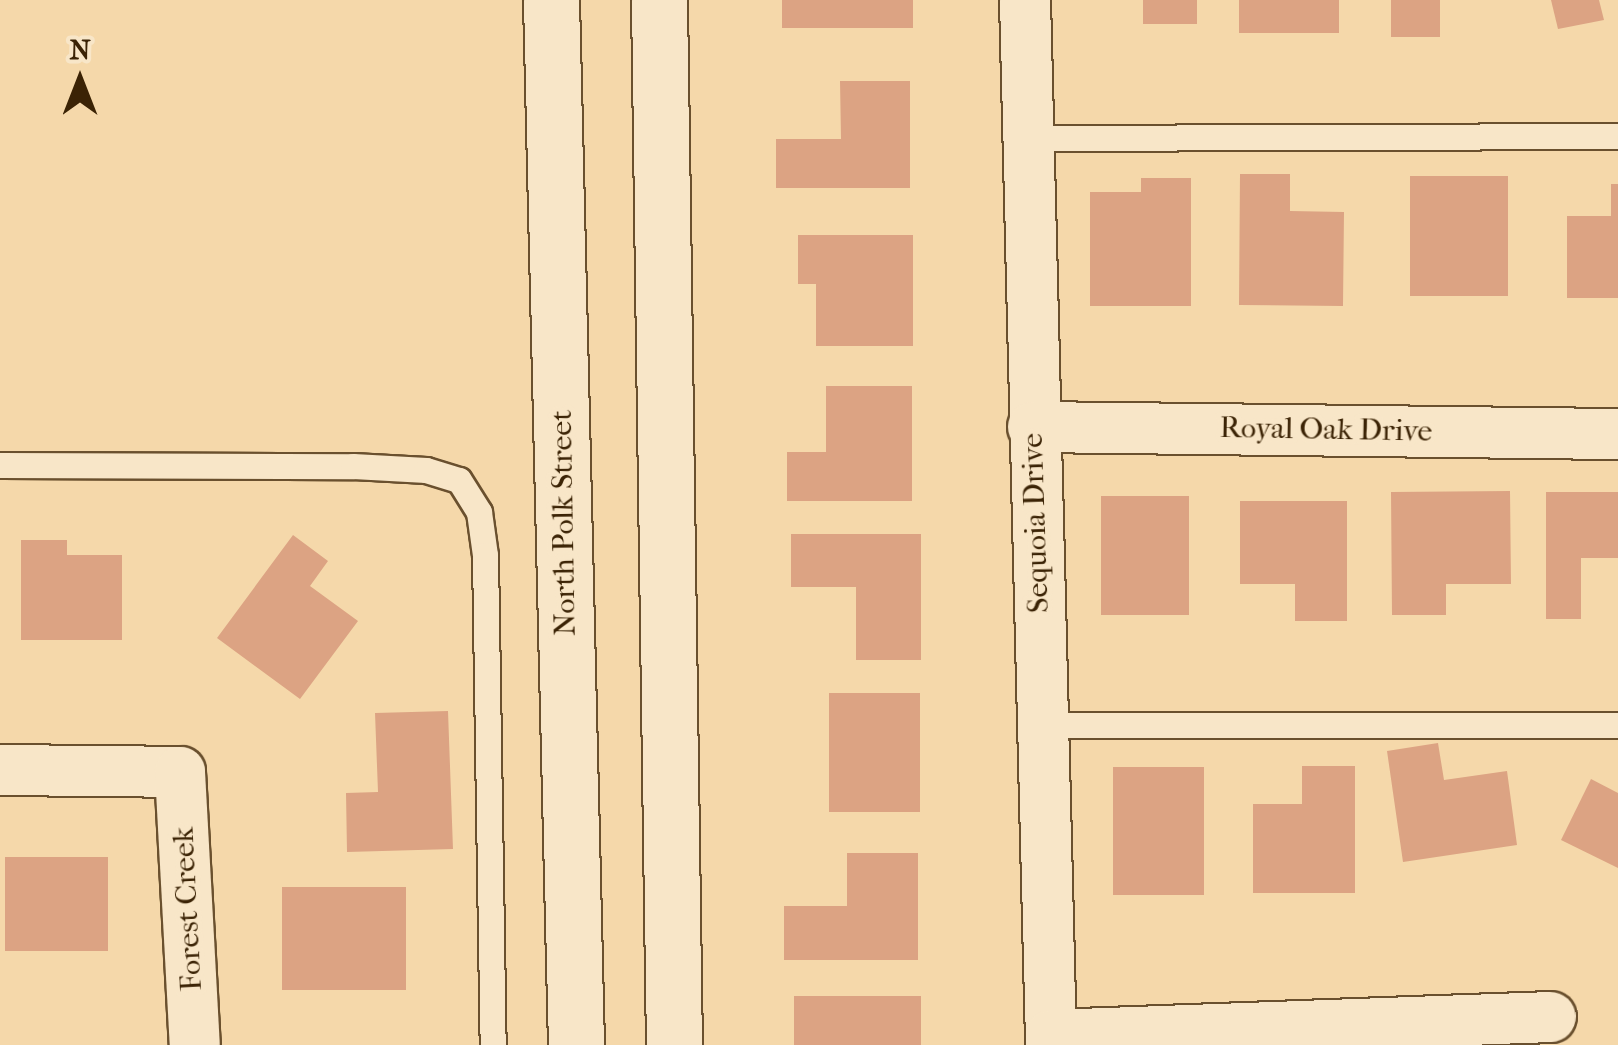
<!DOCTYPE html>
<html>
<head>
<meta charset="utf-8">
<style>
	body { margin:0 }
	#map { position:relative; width:1618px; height:1045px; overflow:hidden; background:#f5d8aa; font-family:"IM FELL French Canon",serif }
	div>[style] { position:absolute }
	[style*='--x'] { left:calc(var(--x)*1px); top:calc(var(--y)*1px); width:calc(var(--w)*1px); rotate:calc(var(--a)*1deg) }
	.building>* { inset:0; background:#dca383 }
	.roads { filter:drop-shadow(2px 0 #6a502e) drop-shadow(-2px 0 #6a502e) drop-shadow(0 2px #6a502e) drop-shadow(0 -2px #6a502e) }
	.service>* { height:25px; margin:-12.5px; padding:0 12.5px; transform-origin:12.5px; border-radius:12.5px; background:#f8e6c8 }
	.minor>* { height:50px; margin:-25px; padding:0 25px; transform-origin:25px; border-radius:25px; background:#f8e6c8 }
	.secondary>* { height:55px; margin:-27.5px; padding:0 27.5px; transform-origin:27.5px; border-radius:27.5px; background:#f8e6c8 }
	span { translate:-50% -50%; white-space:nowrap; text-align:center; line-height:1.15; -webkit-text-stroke:10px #f8e6c8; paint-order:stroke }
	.street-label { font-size:30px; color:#3b2305 }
	.north { position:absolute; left:30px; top:30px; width:100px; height:100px; -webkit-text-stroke:8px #f8e6c8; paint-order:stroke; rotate:0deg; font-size:28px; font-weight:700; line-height:40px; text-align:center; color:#3b2305 }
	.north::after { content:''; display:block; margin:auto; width:35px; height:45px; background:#3b2305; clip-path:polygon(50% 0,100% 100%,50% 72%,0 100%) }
</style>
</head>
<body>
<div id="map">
	<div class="building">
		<i style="clip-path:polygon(782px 0,913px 0,913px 28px,782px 28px)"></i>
		<i style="clip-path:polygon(1143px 0,1197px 0,1197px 24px,1143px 24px)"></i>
		<i style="clip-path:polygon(1239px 0,1339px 0,1339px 33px,1239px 33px)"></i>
		<i style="clip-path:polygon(1391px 0,1440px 0,1440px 37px,1391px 37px)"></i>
		<i style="clip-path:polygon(1551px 0,1599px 0,1604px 20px,1558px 29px)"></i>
		<i style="clip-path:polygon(840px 81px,910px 81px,910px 188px,776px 188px,776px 139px,841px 139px)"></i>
		<i style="clip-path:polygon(1240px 174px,1290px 174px,1290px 211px,1344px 212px,1343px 306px,1239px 305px)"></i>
		<i style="clip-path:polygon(1410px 176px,1508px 176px,1508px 296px,1410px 296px)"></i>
		<i style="clip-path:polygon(1141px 178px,1191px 178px,1191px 306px,1090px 306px,1090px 192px,1141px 192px)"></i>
		<i style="clip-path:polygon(1611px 184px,1618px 184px,1618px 298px,1567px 298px,1567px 216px,1611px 216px)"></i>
		<i style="clip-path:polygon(798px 235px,913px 235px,913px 346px,816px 346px,816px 284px,798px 284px)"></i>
		<i style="clip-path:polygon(826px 386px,912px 386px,912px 501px,787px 501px,787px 452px,826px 452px)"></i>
		<i style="clip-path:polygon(1510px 491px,1511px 584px,1446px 584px,1446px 615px,1392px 615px,1391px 492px)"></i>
		<i style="clip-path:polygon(1546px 492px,1618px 492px,1618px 558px,1581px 558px,1581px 619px,1546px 619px)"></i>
		<i style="clip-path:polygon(1101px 496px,1189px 496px,1189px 615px,1101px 615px)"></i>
		<i style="clip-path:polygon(1240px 501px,1347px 501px,1347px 621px,1295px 621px,1295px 584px,1240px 584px)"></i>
		<i style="clip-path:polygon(791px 534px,921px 534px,921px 660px,856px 660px,856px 587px,791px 587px)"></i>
		<i style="clip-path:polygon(293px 535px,328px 561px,310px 586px,358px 621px,300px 699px,217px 638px)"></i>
		<i style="clip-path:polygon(21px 540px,67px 540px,67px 555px,122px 555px,122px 640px,21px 640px)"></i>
		<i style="clip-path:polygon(829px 693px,920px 693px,920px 812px,829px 812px)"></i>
		<i style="clip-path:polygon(448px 711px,453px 849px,347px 852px,346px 793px,378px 792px,375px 713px)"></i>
		<i style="clip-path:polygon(1438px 743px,1444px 780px,1507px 771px,1517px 845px,1403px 862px,1387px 751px)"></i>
		<i style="clip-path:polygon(1302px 766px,1355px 766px,1355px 893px,1253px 893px,1253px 804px,1302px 804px)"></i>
		<i style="clip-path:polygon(1113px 767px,1204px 767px,1204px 895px,1113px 895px)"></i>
		<i style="clip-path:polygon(1591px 779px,1618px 793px,1618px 868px,1561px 840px)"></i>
		<i style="clip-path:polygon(847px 853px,918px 853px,918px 960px,784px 960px,784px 906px,847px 906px)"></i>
		<i style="clip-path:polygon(5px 857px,108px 857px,108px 951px,5px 951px)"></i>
		<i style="clip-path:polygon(282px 887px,406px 887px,406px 990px,282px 990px)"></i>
		<i style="clip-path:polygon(794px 996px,921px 996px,921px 1045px,794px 1045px)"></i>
	</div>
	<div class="roads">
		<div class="service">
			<i style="--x:1028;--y:138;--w:590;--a:-0.19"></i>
			<i style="--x:0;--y:465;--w:353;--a:0.2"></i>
			<i style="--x:353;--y:466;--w:73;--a:3.1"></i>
			<i style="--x:426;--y:470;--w:34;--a:17"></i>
			<i style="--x:459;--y:480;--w:38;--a:58"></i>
			<i style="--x:479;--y:512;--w:43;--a:82.1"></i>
			<i style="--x:485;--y:555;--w:490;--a:89.1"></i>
			<i style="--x:1042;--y:725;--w:576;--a:0"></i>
		</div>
		<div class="minor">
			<i style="--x:1025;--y:0;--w:1045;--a:88.57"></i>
			<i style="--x:1033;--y:427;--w:585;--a:0.69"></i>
			<i style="--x:0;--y:770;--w:180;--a:0.6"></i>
			<i style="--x:180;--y:772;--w:273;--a:86.9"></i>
			<i style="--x:1051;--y:1035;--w:500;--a:-2.06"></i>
		</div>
		<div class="secondary">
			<i style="--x:551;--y:0;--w:1045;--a:88.63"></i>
			<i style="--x:659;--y:0;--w:1045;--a:89.18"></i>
		</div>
	</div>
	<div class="street-label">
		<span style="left:1326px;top:430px;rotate:1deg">Royal Oak Drive</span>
		<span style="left:564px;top:523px;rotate:-91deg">North Polk Street</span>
		<span style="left:1036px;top:523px;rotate:-92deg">Sequoia Drive</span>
		<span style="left:188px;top:909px;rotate:-93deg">Forest Creek</span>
	</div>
	<div class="north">N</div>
</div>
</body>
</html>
